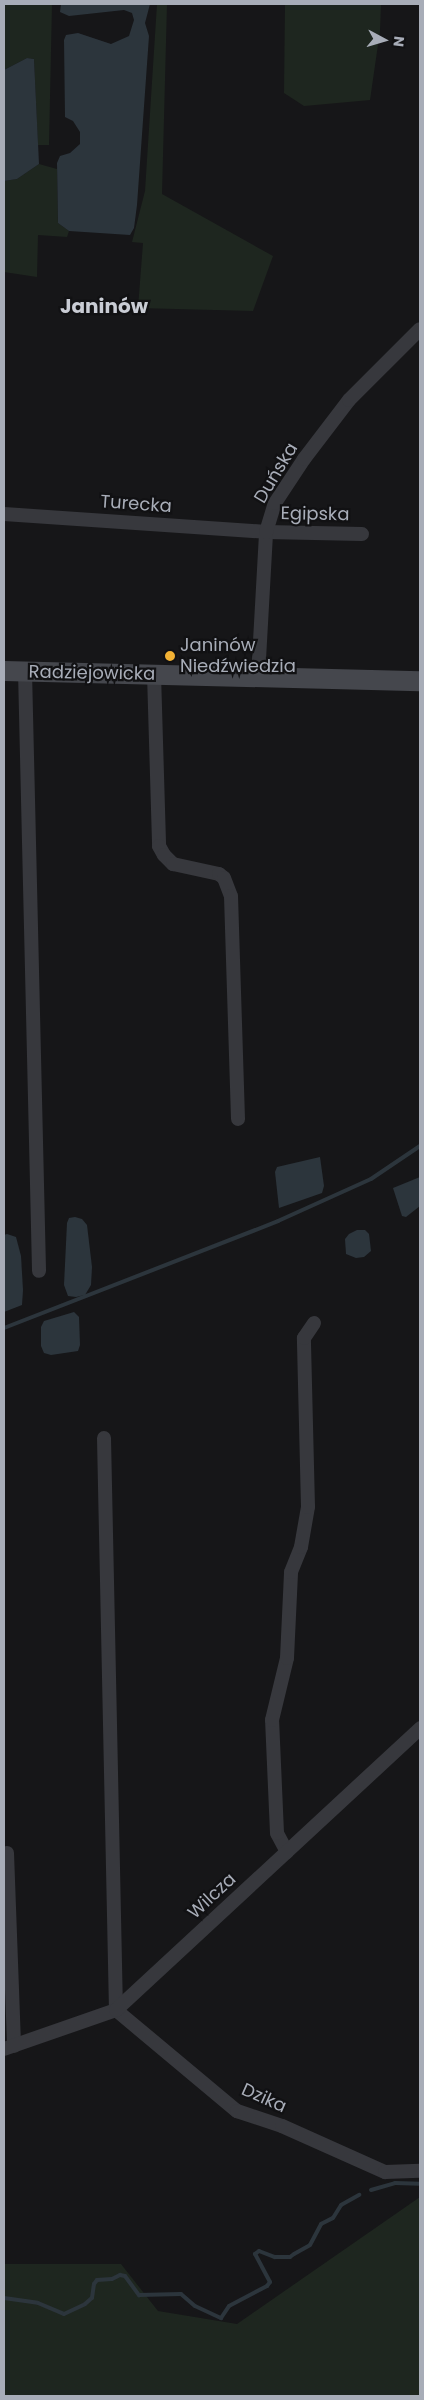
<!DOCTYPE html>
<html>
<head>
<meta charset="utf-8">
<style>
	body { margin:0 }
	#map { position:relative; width:424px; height:2400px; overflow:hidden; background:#161618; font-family:Poppins,sans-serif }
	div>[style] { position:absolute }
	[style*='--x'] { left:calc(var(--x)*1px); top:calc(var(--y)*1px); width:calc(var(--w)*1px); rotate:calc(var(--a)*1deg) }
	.green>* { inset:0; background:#1e261f }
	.water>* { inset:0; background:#2c353c }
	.stream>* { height:4px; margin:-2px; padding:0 2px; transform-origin:2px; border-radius:2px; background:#2c353c }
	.street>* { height:14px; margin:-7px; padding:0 7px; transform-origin:7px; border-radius:7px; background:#37383d }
	.secondary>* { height:20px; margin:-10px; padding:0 10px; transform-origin:10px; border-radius:10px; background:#45474d }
	.dots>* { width:14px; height:14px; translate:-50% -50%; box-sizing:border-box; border:2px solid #111113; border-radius:50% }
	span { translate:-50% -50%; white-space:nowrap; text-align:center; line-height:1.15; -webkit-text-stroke:4.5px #111113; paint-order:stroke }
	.street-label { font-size:18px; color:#a8adb8 }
	.poi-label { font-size:18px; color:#a8adb8 }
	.left { translate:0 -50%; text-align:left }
	.quarter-label { font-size:20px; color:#c9ccd4; font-weight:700 }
	.frame { position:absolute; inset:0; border:5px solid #a8adb8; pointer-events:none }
	.north { position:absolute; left:359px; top:15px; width:50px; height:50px; -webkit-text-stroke:4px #111113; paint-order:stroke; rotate:96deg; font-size:14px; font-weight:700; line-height:20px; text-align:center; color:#a8adb8 }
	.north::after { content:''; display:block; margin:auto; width:18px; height:22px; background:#a8adb8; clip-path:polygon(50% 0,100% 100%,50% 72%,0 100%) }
</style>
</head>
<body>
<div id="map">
	<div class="green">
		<i style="clip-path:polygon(4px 4px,52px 4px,49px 145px,38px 145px,34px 59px,27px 58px,4px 70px)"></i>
		<i style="clip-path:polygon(157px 4px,167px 4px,162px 194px,273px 256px,253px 311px,138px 308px,143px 243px,132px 242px,145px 191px)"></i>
		<i style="clip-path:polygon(285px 4px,381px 4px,380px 31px,370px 100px,304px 106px,284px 93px)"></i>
		<i style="clip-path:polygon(39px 164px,57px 169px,58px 223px,69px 231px,67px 237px,38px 235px,37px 277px,4px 272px,4px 181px,17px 179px)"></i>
		<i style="clip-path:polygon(420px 2197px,420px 2395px,4px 2396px,4px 2264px,121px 2264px,158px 2311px,237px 2324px)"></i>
	</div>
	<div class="water">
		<i style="clip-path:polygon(61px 4px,150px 4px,145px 23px,149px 36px,137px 205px,134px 228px,130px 235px,69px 231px,58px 223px,57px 163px,60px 156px,70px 153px,80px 144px,80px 132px,73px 121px,65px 117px,64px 40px,66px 35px,78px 33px,111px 44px,129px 36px,134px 20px,132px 13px,124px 10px,69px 16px,60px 12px)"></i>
		<i style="clip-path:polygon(27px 58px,34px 59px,39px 164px,17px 179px,4px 181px,4px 70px)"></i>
		<i style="clip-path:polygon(320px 1157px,324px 1186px,322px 1193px,279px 1208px,275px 1172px,277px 1167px)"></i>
		<i style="clip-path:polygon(420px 1177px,420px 1206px,406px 1217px,402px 1216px,393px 1188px)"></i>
		<i style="clip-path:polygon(75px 1217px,82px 1219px,87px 1225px,92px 1267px,91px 1285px,85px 1295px,76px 1297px,68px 1296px,64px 1285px,67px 1223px,69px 1218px)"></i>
		<i style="clip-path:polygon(357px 1230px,365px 1230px,369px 1234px,371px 1251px,364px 1257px,356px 1258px,346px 1254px,345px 1239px,349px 1234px)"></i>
		<i style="clip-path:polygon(7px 1234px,16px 1237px,21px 1256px,23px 1290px,22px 1305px,4px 1312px,4px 1235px)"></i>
		<i style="clip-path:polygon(74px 1312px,79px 1317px,80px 1345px,78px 1351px,51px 1355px,44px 1353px,41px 1346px,41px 1327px,44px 1321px)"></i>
	</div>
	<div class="stream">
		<i style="--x:4;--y:1328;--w:294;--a:-21.3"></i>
		<i style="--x:278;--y:1221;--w:102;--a:-24.3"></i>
		<i style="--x:371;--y:1179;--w:59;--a:-34"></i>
		<i style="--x:371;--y:2190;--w:25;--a:-16"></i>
		<i style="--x:395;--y:2183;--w:25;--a:2"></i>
		<i style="--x:4;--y:2298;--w:34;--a:8"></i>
		<i style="--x:38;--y:2303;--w:28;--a:23"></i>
		<i style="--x:64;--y:2314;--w:23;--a:-25"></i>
		<i style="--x:85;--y:2304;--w:9;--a:-41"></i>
		<i style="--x:92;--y:2298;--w:14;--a:-82"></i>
		<i style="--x:94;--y:2284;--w:5;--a:-53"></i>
		<i style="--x:97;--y:2280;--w:15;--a:-4"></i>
		<i style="--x:112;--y:2279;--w:9;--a:-27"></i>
		<i style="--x:120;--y:2275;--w:5;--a:11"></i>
		<i style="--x:125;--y:2276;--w:24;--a:54"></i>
		<i style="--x:139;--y:2295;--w:42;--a:-1.4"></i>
		<i style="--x:181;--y:2294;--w:18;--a:41"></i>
		<i style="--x:195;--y:2306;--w:29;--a:25"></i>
		<i style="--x:221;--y:2318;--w:14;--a:-56"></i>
		<i style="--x:229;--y:2306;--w:43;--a:-27.8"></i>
		<i style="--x:267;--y:2286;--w:5;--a:-53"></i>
		<i style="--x:270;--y:2282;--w:32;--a:-118"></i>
		<i style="--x:255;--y:2254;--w:5;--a:-37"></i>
		<i style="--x:259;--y:2251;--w:17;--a:21"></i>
		<i style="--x:275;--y:2257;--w:15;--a:0"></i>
		<i style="--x:290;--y:2257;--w:5;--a:-37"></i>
		<i style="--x:294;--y:2254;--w:18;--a:-29"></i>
		<i style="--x:310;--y:2245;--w:24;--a:-62"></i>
		<i style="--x:321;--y:2224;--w:13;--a:-27"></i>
		<i style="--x:333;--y:2218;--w:15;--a:-58"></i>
		<i style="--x:341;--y:2205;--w:21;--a:-29"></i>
	</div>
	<div class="street">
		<i style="--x:4;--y:514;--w:263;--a:3.9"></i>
		<i style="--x:266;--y:532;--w:96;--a:1.2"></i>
		<i style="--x:25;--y:671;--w:600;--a:88.66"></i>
		<i style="--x:154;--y:674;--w:172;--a:88.3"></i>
		<i style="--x:159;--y:846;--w:10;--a:61"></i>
		<i style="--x:164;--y:855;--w:13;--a:45"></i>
		<i style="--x:173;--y:864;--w:47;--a:12.3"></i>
		<i style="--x:219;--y:874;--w:6;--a:39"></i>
		<i style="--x:224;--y:878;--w:19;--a:69"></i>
		<i style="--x:231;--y:896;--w:223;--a:88.2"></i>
		<i style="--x:258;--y:677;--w:145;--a:-86.8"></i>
		<i style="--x:266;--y:532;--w:30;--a:-73"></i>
		<i style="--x:275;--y:503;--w:53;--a:-56.6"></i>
		<i style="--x:304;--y:459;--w:74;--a:-52.7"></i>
		<i style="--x:349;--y:400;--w:100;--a:-45"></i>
		<i style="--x:104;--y:1438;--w:572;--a:88.8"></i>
		<i style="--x:116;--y:2010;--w:158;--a:39.9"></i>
		<i style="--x:237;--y:2111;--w:47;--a:18.4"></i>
		<i style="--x:282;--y:2126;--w:113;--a:24.1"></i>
		<i style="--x:385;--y:2172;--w:35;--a:-2"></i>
		<i style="--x:287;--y:1852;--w:21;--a:-118"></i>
		<i style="--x:277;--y:1833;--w:113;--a:-92.5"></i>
		<i style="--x:272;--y:1720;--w:64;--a:-76.4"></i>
		<i style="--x:287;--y:1658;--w:86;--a:-87.3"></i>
		<i style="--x:291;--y:1572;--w:27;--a:-68"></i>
		<i style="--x:301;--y:1547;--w:41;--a:-80.1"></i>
		<i style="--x:308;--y:1507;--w:169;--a:-91.4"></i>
		<i style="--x:304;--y:1338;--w:18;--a:-56"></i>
		<i style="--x:7;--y:1853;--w:193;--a:87.9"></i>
		<i style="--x:4;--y:2049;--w:119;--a:-19.2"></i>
		<i style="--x:116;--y:2010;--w:415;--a:-42.8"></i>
	</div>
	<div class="secondary">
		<i style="--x:4;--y:671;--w:416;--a:1.4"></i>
	</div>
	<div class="dots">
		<i style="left:170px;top:656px;background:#f2b134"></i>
	</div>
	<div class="street-label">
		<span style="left:276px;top:473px;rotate:-59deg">Duńska</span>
		<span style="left:136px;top:504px;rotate:4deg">Turecka</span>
		<span style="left:315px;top:514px;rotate:1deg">Egipska</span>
		<span style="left:92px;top:673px;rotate:1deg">Radziejowicka</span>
		<span style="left:212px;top:1896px;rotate:-43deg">Wilcza</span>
		<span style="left:264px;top:2098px;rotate:24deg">Dzika</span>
	</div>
	<div class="poi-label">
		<span class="left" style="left:180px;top:656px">Janinów<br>Niedźwiedzia</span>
	</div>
	<div class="quarter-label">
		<span style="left:104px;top:306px">Janinów</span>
	</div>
	<div class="frame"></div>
	<div class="north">N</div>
</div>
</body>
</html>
